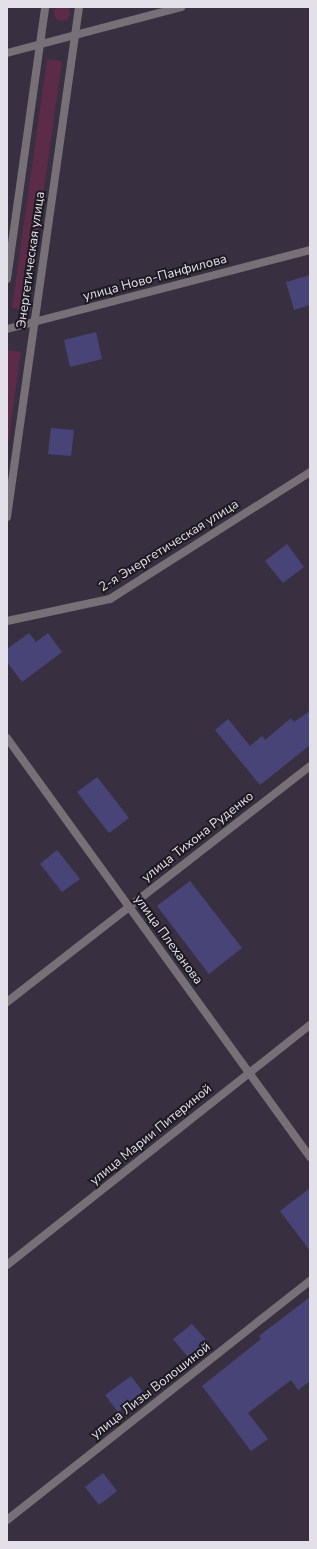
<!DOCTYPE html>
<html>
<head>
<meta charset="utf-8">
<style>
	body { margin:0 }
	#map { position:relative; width:317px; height:1549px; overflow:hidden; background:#383041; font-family:"Nunito Sans",sans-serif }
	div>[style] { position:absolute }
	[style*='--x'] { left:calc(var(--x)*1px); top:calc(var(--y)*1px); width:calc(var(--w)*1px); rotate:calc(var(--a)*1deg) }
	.green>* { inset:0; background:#5b2b48 }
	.round { border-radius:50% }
	.building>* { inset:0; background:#484478 }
	.minor>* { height:8px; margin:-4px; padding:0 4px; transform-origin:4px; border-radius:4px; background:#777077 }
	span { translate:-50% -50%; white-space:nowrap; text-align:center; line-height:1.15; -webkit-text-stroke:4px #1d1a22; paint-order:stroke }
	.street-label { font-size:13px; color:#e4e0ea }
	.frame { position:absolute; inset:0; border:8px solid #e4e0ea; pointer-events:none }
</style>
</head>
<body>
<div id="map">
	<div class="green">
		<i class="round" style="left:54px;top:5px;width:16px;height:16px"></i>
		<i style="clip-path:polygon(47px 59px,62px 61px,27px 310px,12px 308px)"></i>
		<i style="clip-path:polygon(7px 350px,21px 352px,7px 451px)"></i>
	</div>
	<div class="building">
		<i style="clip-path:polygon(310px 275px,310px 305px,294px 310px,286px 282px)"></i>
		<i style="clip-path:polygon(96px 332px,102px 359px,70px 367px,64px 340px)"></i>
		<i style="clip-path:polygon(51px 428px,74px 430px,71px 456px,48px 454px)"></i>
		<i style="clip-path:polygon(287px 544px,304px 567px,283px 583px,265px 561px)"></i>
		<i style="clip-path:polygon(29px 633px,36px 642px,48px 633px,62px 652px,22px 682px,7px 662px,7px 649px)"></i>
		<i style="clip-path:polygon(310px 711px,310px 745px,260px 785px,215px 730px,228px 719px,250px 746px,262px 736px,265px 740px,291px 718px,294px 722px)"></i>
		<i style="clip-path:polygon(97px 777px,129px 818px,109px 833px,77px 792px)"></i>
		<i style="clip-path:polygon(57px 850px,80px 879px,62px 892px,40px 864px)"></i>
		<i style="clip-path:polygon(190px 881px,242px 948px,209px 974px,157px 906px)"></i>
		<i style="clip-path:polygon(310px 1188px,310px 1251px,280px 1211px)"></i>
		<i style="clip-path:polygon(310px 1297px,310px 1381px,298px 1390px,291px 1380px,248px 1413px,268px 1439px,251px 1451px,202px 1386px,261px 1339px,259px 1336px)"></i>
		<i style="clip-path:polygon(192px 1324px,207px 1341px,188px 1357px,173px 1339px)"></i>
		<i style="clip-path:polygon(131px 1376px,143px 1392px,118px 1412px,105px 1395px)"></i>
		<i style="clip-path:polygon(103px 1473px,117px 1491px,99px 1505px,85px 1487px)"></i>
	</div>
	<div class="minor">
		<i style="--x:7;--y:53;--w:180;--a:-14.8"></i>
		<i style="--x:7;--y:279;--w:275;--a:-82"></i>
		<i style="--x:7;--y:329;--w:313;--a:-14.6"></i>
		<i style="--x:7;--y:517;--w:515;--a:-81.96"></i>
		<i style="--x:7;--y:621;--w:105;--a:-12.1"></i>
		<i style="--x:110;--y:599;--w:237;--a:-32.4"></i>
		<i style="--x:7;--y:738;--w:517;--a:54.13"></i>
		<i style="--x:7;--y:1002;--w:384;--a:-37.9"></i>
		<i style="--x:7;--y:1265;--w:387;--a:-38.4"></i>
		<i style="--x:7;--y:1520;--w:386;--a:-38.3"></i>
	</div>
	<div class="street-label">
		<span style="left:31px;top:260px;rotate:-82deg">Энергетическая улица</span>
		<span style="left:155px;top:278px;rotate:-15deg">улица Ново-Панфилова</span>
		<span style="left:169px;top:546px;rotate:-32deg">2-я Энергетическая улица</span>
		<span style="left:198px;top:837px;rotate:-38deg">улица Тихона Руденко</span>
		<span style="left:168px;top:940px;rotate:54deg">улица Плеханова</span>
		<span style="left:151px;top:1135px;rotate:-39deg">улица Марии Питериной</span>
		<span style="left:151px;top:1391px;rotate:-38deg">улица Лизы Волошиной</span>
	</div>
	<div class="frame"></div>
</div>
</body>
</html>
